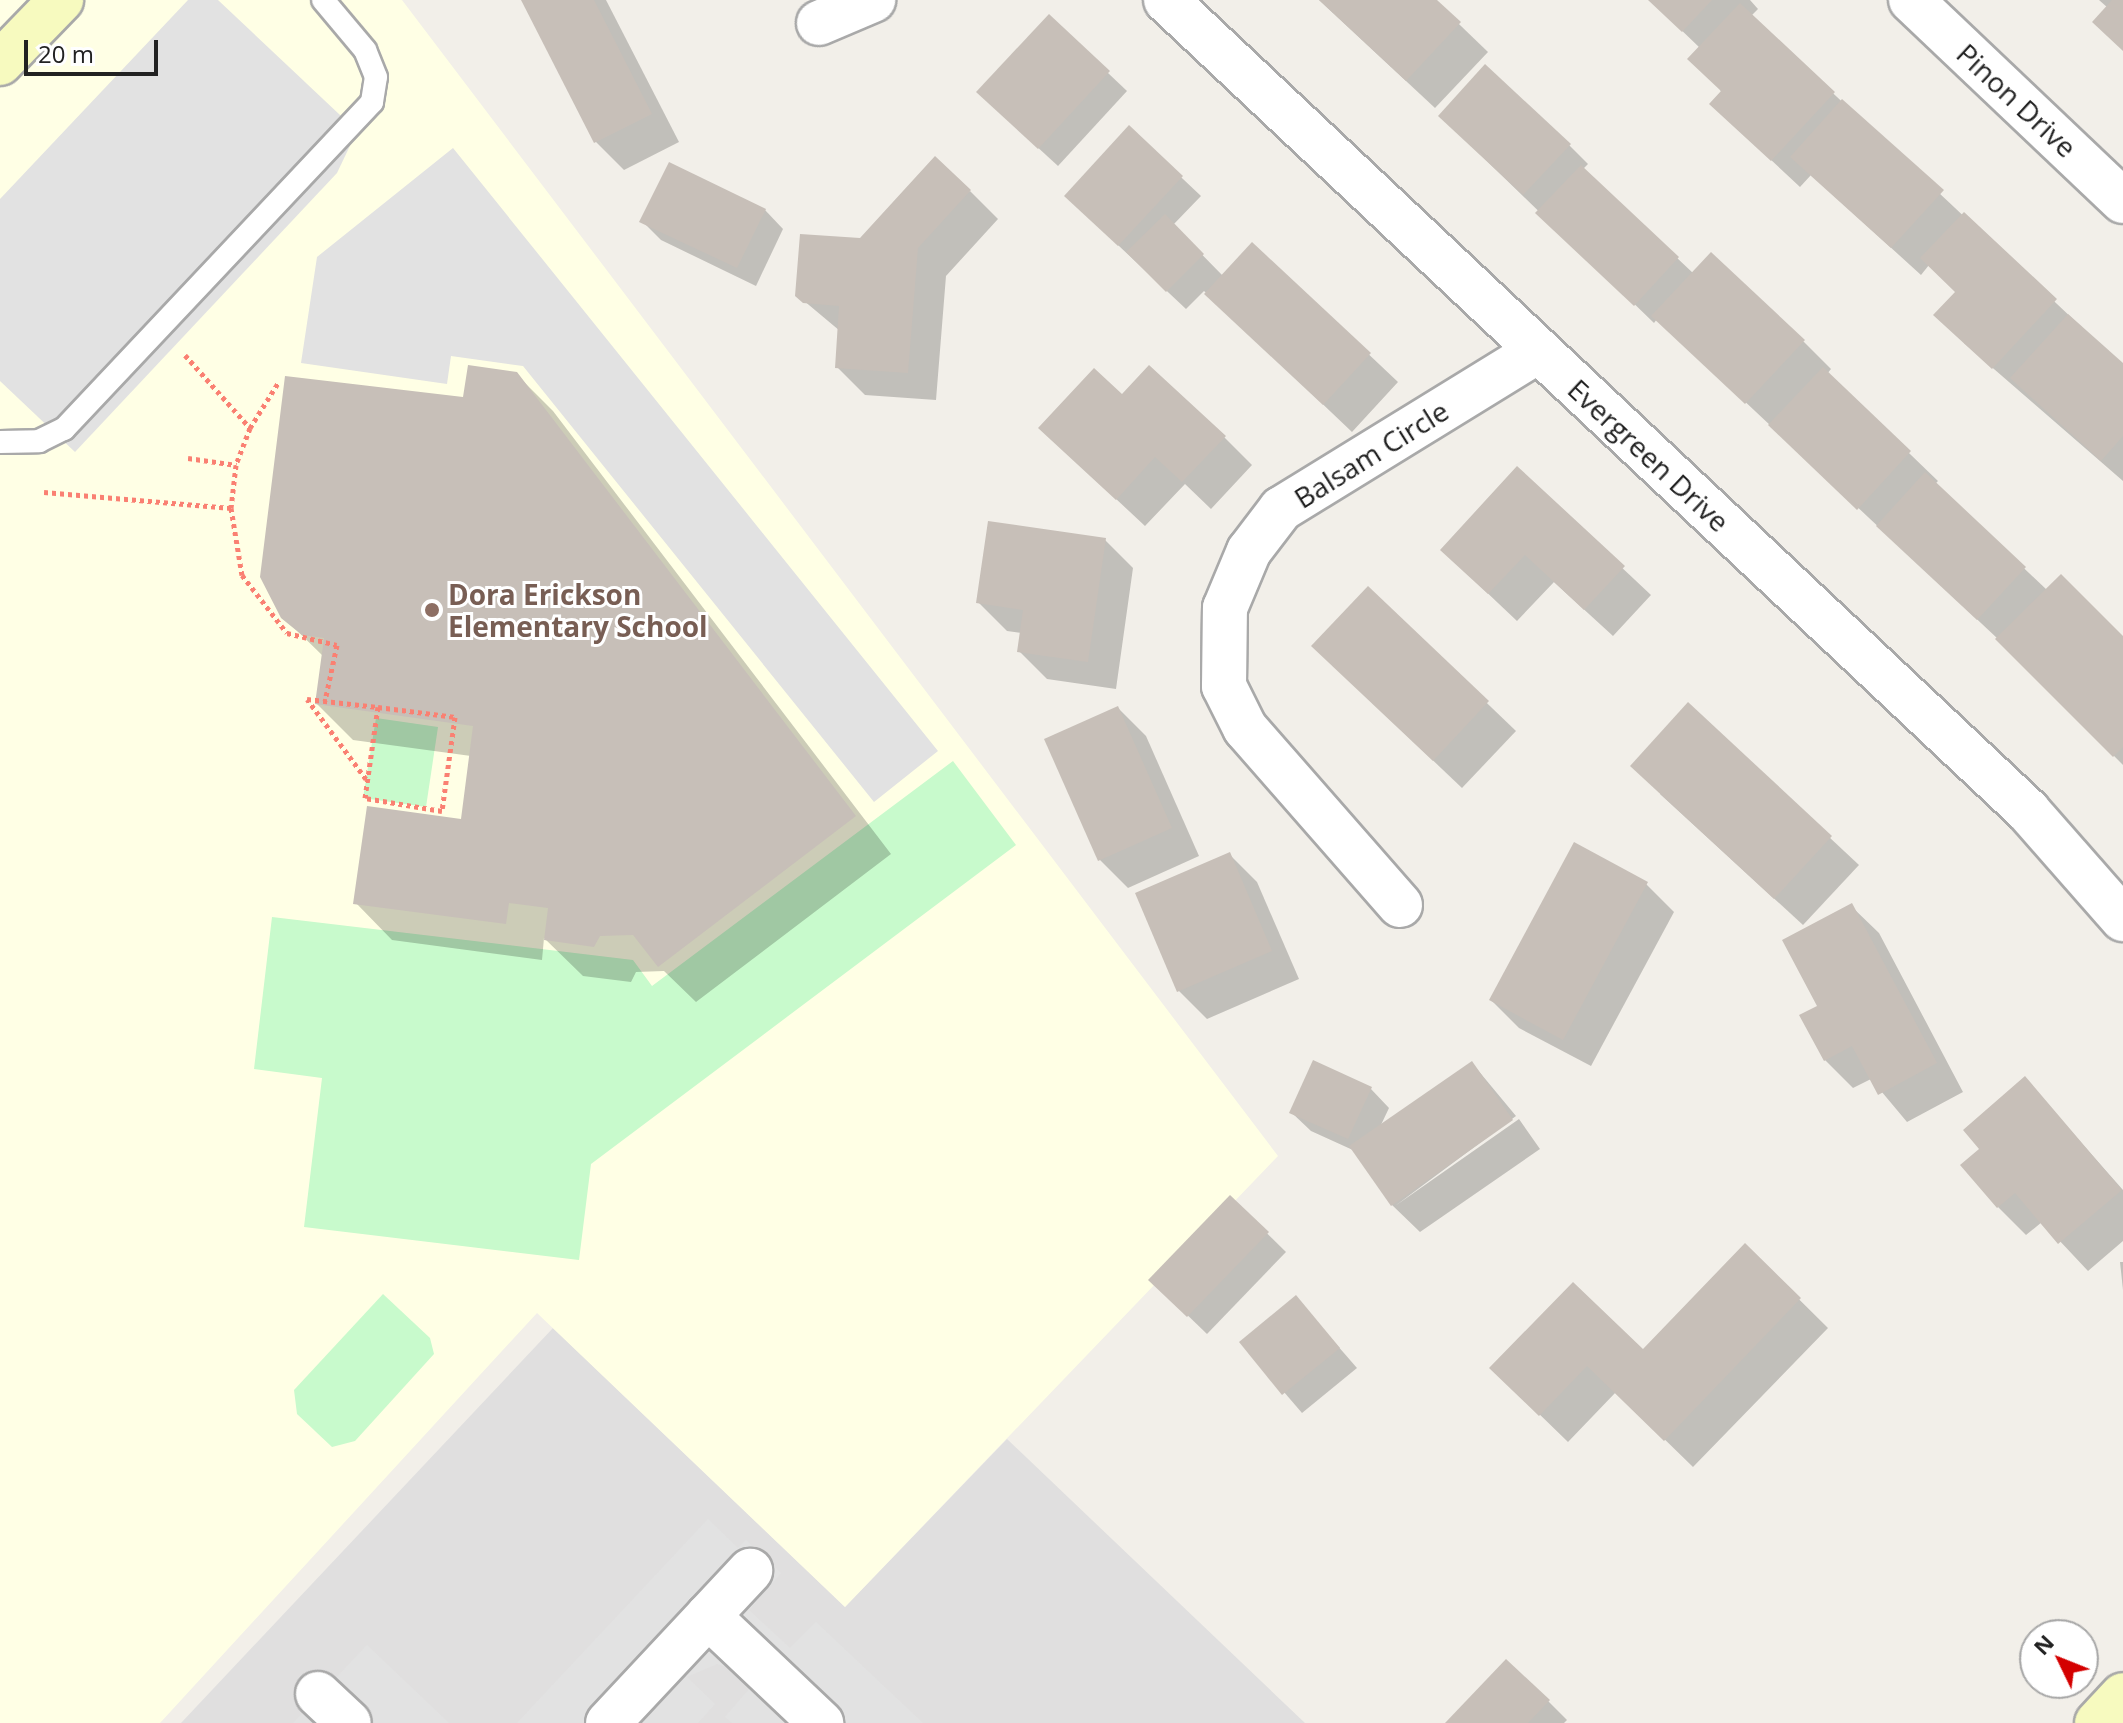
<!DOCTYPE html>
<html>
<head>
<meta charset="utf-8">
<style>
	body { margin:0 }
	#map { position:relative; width:2123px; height:1723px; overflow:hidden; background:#f2efe9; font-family:"Open Sans",sans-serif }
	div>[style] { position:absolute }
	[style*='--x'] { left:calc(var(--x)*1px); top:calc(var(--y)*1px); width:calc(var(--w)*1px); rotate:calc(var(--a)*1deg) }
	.residential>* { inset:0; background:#e0dfdf }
	.education>* { inset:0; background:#ffffe5 }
	.park>* { inset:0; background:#c8facc }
	.parking>* { inset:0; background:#e2e2e2 }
	.shadow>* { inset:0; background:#0003 }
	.building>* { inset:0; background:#c7bfb8 }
	.path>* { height:5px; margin-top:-2.5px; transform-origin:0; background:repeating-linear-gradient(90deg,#fa8072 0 4px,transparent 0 8px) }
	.roads { filter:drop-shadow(2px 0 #a9a9a9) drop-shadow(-2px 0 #a9a9a9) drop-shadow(0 2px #a9a9a9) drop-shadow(0 -2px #a9a9a9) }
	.lane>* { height:22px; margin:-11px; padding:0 11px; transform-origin:11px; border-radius:11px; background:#fff }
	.street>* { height:44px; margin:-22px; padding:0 22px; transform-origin:22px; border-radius:22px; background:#fff }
	.secondary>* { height:44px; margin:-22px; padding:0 22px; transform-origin:22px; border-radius:22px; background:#f7fabf }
	.dots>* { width:22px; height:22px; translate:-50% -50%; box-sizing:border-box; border:4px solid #fff; border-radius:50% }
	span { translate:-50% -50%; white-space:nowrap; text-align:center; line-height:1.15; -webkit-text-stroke:6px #fff; paint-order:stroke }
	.street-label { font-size:28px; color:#222 }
	.education-label { font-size:28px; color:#785e54; font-weight:700 }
	.left { translate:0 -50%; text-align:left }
	.north { position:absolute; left:2019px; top:1619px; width:80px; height:80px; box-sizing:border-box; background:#fff; border:2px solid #a7a7a7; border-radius:50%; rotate:313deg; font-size:22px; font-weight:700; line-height:32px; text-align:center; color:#222 }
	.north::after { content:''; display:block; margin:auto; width:28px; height:36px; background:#d40000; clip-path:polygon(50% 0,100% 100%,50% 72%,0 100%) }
	.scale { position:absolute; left:24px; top:40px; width:134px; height:36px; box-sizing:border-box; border:4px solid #222; border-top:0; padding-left:10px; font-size:24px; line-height:28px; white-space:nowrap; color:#222; -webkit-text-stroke:6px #fff; paint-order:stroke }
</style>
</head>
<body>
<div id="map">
	<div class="residential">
		<i style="clip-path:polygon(553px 1328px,845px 1607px,1007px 1439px,1305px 1723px,181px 1723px)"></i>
	</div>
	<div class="education">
		<i style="clip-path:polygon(0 0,402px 0,1278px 1156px,845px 1607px,537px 1313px,160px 1723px,0 1723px)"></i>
	</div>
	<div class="park">
		<i style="clip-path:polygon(376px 718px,438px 727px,426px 807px,363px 798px)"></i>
		<i style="clip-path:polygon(953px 761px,1016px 845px,591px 1164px,579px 1260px,304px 1227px,322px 1078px,254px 1069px,272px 917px,633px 960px,652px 986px)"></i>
		<i style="clip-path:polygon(383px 1294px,430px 1338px,434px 1354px,355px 1441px,332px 1447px,297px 1414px,294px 1390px)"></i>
	</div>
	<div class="parking">
		<i style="clip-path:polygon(188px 0,218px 0,357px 131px,337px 173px,75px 452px,0 381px,0 199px)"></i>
		<i style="clip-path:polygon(453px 148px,938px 751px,874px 802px,523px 366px,451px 356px,447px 384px,301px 363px,317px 257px)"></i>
		<i style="clip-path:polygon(708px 1519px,738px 1548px,746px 1540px,781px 1573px,749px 1610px,790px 1648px,816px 1622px,923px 1723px,732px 1723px,725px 1717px,750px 1688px,730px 1668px,717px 1664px,687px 1677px,715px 1704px,698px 1723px,517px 1723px)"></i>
		<i style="clip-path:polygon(367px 1645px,449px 1723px,293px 1723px)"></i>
	</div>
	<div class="shadow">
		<i style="clip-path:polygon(523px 0,606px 0,679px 142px,624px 170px,596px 142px)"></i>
		<i style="clip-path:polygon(1319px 0,1434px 0,1488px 52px,1435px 108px)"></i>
		<i style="clip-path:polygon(1650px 0,1750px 0,1758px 9px,1751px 16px,2123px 366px,2123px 481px,1964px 343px,1957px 292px,1929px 265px,1921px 275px,1811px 175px,1800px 187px,1740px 131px,1700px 48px)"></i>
		<i style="clip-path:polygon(2099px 0,2123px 0,2123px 50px,2108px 8px)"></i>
		<i style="clip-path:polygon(1049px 17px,1127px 91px,1058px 166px,997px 110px)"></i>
		<i style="clip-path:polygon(1129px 128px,1201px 196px,1173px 225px,1223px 276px,1253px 245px,1398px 382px,1352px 432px,1204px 291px,1186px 309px,1085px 214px)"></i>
		<i style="clip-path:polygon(1459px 134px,1569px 145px,1588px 164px,1583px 169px,1694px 274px,1804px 342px,1831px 369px,1827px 374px,1938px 481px,1935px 484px,2047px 590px,2123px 639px,2123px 765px,1998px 639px,1657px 319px,1654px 323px)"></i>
		<i style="clip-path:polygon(970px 191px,998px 219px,946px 276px,936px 400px,865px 395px,837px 367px,840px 331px,797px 295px,861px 240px)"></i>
		<i style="clip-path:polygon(765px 210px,783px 229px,756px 286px,661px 240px,642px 221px)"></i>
		<i style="clip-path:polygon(516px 374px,553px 411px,891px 854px,696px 1002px,664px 971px,636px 972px,631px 982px,583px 976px,544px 938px,542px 960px,392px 940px,356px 903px,463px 821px,471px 756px,353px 740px,317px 704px,324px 657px,283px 617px,465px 400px)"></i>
		<i style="clip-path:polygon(1122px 397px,1224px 437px,1252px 465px,1211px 509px,1185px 484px,1145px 526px,1069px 455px)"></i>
		<i style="clip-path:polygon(1517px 469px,1651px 595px,1613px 636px,1554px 582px,1517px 621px,1442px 550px)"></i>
		<i style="clip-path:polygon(1105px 540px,1133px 568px,1116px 689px,1047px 679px,1019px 651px,1022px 633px,1007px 631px,979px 603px)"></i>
		<i style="clip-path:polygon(1368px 589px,1516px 731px,1462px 788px,1342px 674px)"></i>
		<i style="clip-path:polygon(1688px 705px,1859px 865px,1803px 925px,1660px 794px)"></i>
		<i style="clip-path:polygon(1118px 708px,1146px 736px,1199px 856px,1128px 888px,1100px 860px,1047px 740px)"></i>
		<i style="clip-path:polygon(1229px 854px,1257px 882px,1299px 979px,1207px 1019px,1179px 991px)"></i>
		<i style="clip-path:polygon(1646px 884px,1674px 912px,1591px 1066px,1519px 1028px,1491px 1000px)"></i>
		<i style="clip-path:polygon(1851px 906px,1879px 933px,1963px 1092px,1907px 1122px,1871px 1079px,1853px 1088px,1825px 1060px)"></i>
		<i style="clip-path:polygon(1472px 1063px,1516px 1116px,1395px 1206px,1519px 1119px,1540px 1149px,1420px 1232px,1392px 1205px,1355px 1151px,1311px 1131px,1292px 1113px,1371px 1089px,1389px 1108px,1380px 1127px)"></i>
		<i style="clip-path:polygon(2025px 1079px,2123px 1190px,2123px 1241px,2088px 1271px,2042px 1222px,2026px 1235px,1998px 1207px)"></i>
		<i style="clip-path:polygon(1231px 1198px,1286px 1252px,1207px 1334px,1151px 1280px)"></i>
		<i style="clip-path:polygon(1745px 1246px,1828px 1328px,1693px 1467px,1616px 1392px,1568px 1442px,1492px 1368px,1643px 1352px)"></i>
		<i style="clip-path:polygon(2120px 1262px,2123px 1262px,2123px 1290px)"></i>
		<i style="clip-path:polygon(1296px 1298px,1357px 1368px,1302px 1413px,1242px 1343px)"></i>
		<i style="clip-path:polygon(1548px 1701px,1567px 1720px,1564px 1723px,1448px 1723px)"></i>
	</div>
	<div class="building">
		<i style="clip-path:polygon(521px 0,594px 0,652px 114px,594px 143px)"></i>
		<i style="clip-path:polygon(1319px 0,1437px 0,1461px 22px,1406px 81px)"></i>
		<i style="clip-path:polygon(1648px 0,1712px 0,1682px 32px)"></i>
		<i style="clip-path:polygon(2112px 0,2123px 0,2123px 51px,2092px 22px)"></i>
		<i style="clip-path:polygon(1740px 3px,1835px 92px,1771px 161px,1709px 104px,1721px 91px,1687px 59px)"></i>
		<i style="clip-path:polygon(1049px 14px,1110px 71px,1038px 149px,976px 92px)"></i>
		<i style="clip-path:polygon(1485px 64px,1571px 144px,1523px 195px,1438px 116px)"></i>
		<i style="clip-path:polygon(1842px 99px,1944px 190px,1891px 248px,1790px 157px)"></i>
		<i style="clip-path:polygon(1129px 125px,1183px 176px,1118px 246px,1064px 196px)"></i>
		<i style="clip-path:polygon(935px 156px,971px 190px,918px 248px,908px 373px,835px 368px,839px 306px,803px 303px,795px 296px,800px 234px,860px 238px)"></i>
		<i style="clip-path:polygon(669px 162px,766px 209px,737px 268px,639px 222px)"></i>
		<i style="clip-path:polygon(1581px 165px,1679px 257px,1634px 306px,1535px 213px)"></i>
		<i style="clip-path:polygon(1964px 212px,2057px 299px,1992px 369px,1933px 315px,1955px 292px,1920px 258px)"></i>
		<i style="clip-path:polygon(1165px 214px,1204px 254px,1166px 292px,1126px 252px)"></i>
		<i style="clip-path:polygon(1252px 242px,1371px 353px,1323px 405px,1204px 294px)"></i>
		<i style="clip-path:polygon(1711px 252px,1805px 340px,1745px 404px,1651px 316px)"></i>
		<i style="clip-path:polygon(2068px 314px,2123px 363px,2123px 436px,2101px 461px,2010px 378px)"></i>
		<i style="clip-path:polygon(468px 365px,517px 372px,856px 816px,658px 967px,633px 935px,600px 936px,594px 947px,544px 940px,548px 908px,509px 903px,506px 924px,353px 904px,367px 806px,461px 819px,473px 726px,315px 704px,324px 638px,302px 635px,281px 618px,260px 577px,285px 376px,463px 397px)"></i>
		<i style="clip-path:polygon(1149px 365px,1226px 436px,1182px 482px,1155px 457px,1116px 500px,1038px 428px,1094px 368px,1122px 394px)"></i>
		<i style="clip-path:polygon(1823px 367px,1911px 451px,1857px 510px,1768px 425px)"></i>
		<i style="clip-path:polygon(1517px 466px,1625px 566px,1584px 610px,1525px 555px,1488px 594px,1440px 550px)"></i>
		<i style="clip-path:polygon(1925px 472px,2026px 567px,1977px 620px,1876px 526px)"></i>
		<i style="clip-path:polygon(988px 521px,1106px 538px,1088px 662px,1017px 652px,1023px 610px,976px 603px)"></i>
		<i style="clip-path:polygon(2061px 574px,2123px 636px,2123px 747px,2113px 757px,1995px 639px)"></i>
		<i style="clip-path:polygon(1368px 586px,1489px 701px,1433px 761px,1311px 646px)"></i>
		<i style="clip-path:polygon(1688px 702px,1832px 836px,1774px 899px,1630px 766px)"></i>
		<i style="clip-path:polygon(1118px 706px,1172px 828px,1098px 861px,1044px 739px)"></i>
		<i style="clip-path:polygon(1574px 842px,1648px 882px,1563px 1040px,1489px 1000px)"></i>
		<i style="clip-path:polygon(1230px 852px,1272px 951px,1177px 992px,1135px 893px)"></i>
		<i style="clip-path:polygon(1852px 903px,1937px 1063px,1878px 1095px,1852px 1046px,1824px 1061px,1799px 1015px,1817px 1006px,1782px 940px)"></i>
		<i style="clip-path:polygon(1313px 1060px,1372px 1087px,1348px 1139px,1289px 1113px)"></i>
		<i style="clip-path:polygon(1472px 1061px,1513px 1120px,1391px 1206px,1349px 1146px)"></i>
		<i style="clip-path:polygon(2025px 1076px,2122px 1190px,2058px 1244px,2015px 1193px,1997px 1208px,1960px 1165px,1979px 1149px,1963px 1130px)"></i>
		<i style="clip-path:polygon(1230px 1195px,1269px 1232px,1187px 1317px,1148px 1280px)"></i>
		<i style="clip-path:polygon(1745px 1243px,1801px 1298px,1664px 1441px,1587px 1366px,1539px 1416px,1489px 1368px,1573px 1282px,1643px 1349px)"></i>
		<i style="clip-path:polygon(1296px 1295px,1340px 1348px,1282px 1395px,1239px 1342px)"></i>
		<i style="clip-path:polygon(1506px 1659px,1550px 1700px,1528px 1723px,1445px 1723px)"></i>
	</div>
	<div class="path">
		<i style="--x:185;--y:355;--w:98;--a:48.3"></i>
		<i style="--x:250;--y:428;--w:40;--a:111"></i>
		<i style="--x:250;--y:428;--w:53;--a:-58.1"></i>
		<i style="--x:188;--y:458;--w:49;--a:8.3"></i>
		<i style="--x:236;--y:465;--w:43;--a:96.6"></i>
		<i style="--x:231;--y:508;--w:68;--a:80.7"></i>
		<i style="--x:242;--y:575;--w:73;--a:52.2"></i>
		<i style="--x:287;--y:633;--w:51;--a:13.5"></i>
		<i style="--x:337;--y:645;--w:57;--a:102.1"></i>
		<i style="--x:44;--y:492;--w:188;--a:4.9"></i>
		<i style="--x:378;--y:707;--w:78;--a:7.4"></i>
		<i style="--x:455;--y:717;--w:95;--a:97.9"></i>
		<i style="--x:442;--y:811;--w:78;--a:-170.4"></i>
		<i style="--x:365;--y:798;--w:92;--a:-81.9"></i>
		<i style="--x:366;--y:779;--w:99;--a:-126.4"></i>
		<i style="--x:307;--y:699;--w:71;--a:6.4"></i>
	</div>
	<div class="roads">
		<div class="lane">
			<i style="--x:0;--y:442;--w:39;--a:-1"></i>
			<i style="--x:39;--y:441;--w:28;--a:-26"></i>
			<i style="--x:64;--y:429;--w:449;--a:-46.7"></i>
			<i style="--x:372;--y:102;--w:25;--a:-81"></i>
			<i style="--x:376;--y:77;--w:29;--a:-112"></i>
			<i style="--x:365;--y:50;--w:65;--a:-130"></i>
		</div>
		<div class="street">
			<i style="--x:1166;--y:0;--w:1184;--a:43.25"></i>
			<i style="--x:2028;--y:811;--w:144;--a:48.7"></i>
			<i style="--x:1911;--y:0;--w:292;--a:43.5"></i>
			<i style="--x:819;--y:23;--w:59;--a:-23.1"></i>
			<i style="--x:1400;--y:905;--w:235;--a:-131.2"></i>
			<i style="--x:1245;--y:728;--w:47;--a:-116.6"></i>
			<i style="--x:1224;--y:686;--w:78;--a:-89.3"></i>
			<i style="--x:1225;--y:608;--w:62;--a:-67.2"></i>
			<i style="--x:1249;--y:551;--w:53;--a:-52.7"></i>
			<i style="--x:1281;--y:509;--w:302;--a:-31.6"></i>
			<i style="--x:708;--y:1616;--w:62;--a:-47"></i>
			<i style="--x:318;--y:1694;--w:42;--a:43.1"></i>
			<i style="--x:608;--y:1723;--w:146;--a:-46.9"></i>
			<i style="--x:708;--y:1616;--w:156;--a:43.4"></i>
		</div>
		<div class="secondary">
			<i style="--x:0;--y:63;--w:88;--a:-45.9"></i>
			<i style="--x:2097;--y:1723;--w:38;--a:-47"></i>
		</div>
	</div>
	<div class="dots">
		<i style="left:432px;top:610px;background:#8d6e63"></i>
	</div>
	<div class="street-label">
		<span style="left:2017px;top:100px;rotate:43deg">Pinon Drive</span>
		<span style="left:1371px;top:454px;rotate:-32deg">Balsam Circle</span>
		<span style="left:1649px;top:455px;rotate:43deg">Evergreen Drive</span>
	</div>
	<div class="education-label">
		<span class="left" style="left:448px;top:610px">Dora Erickson<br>Elementary School</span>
	</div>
	<div class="north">N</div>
	<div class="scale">20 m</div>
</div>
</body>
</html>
